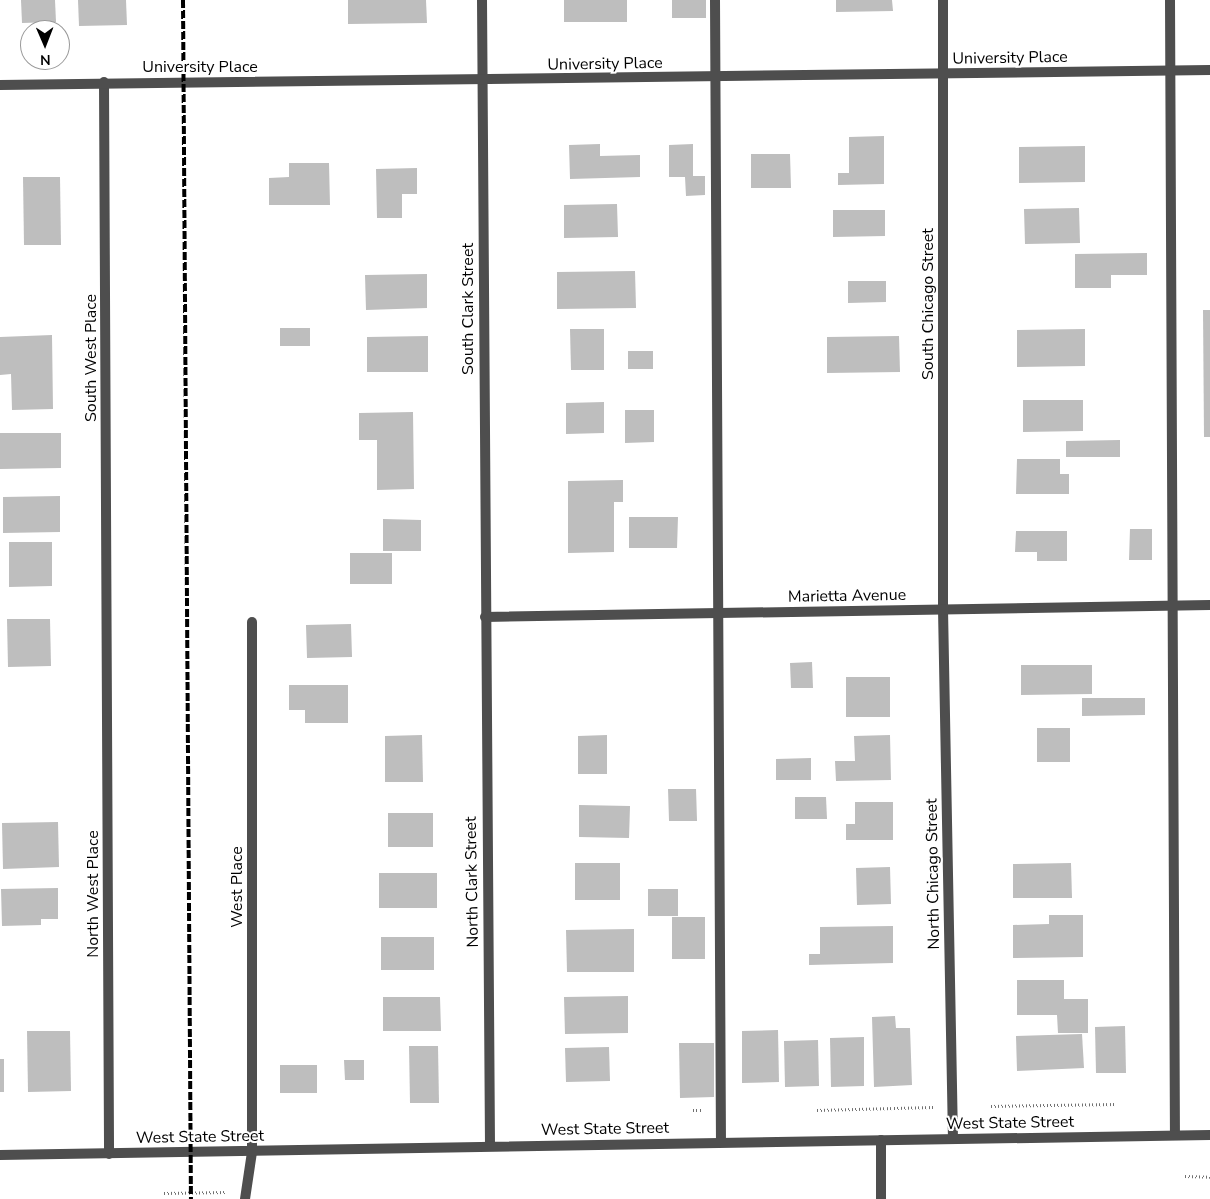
<!DOCTYPE html>
<html>
<head>
<meta charset="utf-8">
<style>
	body { margin:0 }
	#map { position:relative; width:1210px; height:1199px; overflow:hidden; background:#fff; font-family:"Nunito Sans",sans-serif }
	div>[style] { position:absolute }
	[style*='--x'] { left:calc(var(--x)*1px); top:calc(var(--y)*1px); width:calc(var(--w)*1px); rotate:calc(var(--a)*1deg) }
	.building>* { inset:0; background:#bebebe }
	.path>* { height:3px; margin-top:-1.5px; transform-origin:0; background:repeating-linear-gradient(90deg,#707070 0 1px,transparent 0 3.5px) }
	.service>* { height:10px; margin:-5px; padding:0 5px; transform-origin:5px; border-radius:5px; background:#4e4e4e }
	.minor>* { height:10px; margin:-5px; padding:0 5px; transform-origin:5px; border-radius:5px; background:#4e4e4e }
	.rail>* { height:4px; margin-top:-2px; transform-origin:0; background:repeating-linear-gradient(90deg,#000 0 8px,transparent 0 10.5px) }
	span { translate:-50% -50%; white-space:nowrap; text-align:center; line-height:1.15; -webkit-text-stroke:4px #fff; paint-order:stroke }
	.street-label { font-size:16px; color:#000 }
	.north { position:absolute; left:20px; top:20px; width:50px; height:50px; box-sizing:border-box; background:#fff; border:1px solid #999; border-radius:50%; rotate:179deg; font-size:14px; font-weight:700; line-height:20px; text-align:center; color:#000 }
	.north::after { content:''; display:block; margin:auto; width:18px; height:22px; background:#000; clip-path:polygon(50% 0,100% 100%,50% 72%,0 100%) }
</style>
</head>
<body>
<div id="map">
	<div class="building">
		<i style="clip-path:polygon(21px 0,55px 0,56px 22px,22px 23px)"></i>
		<i style="clip-path:polygon(78px 0,126px 0,127px 25px,79px 26px)"></i>
		<i style="clip-path:polygon(348px 0,426px 0,427px 23px,348px 24px)"></i>
		<i style="clip-path:polygon(564px 0,627px 0,627px 22px,564px 22px)"></i>
		<i style="clip-path:polygon(672px 0,706px 0,706px 18px,672px 18px)"></i>
		<i style="clip-path:polygon(836px 0,892px 0,893px 11px,836px 12px)"></i>
		<i style="clip-path:polygon(884px 136px,884px 184px,838px 185px,838px 173px,849px 173px,849px 137px)"></i>
		<i style="clip-path:polygon(600px 144px,600px 156px,640px 155px,640px 177px,570px 179px,569px 145px)"></i>
		<i style="clip-path:polygon(693px 144px,693px 176px,705px 176px,705px 195px,686px 196px,685px 177px,669px 177px,669px 145px)"></i>
		<i style="clip-path:polygon(1085px 146px,1085px 182px,1019px 183px,1019px 147px)"></i>
		<i style="clip-path:polygon(751px 154px,790px 154px,791px 188px,751px 188px)"></i>
		<i style="clip-path:polygon(289px 163px,329px 163px,330px 205px,269px 205px,269px 178px,289px 177px)"></i>
		<i style="clip-path:polygon(417px 168px,417px 194px,402px 194px,402px 218px,377px 218px,376px 169px)"></i>
		<i style="clip-path:polygon(23px 177px,60px 177px,61px 245px,24px 245px)"></i>
		<i style="clip-path:polygon(617px 204px,618px 237px,564px 238px,564px 205px)"></i>
		<i style="clip-path:polygon(1079px 208px,1080px 243px,1025px 244px,1024px 209px)"></i>
		<i style="clip-path:polygon(833px 210px,885px 210px,885px 236px,833px 237px)"></i>
		<i style="clip-path:polygon(1147px 253px,1147px 275px,1111px 275px,1111px 288px,1075px 288px,1075px 254px)"></i>
		<i style="clip-path:polygon(635px 271px,636px 308px,557px 309px,557px 272px)"></i>
		<i style="clip-path:polygon(427px 274px,427px 308px,366px 310px,365px 275px)"></i>
		<i style="clip-path:polygon(848px 281px,886px 281px,886px 302px,848px 303px)"></i>
		<i style="clip-path:polygon(1203px 310px,1210px 310px,1210px 437px,1204px 437px)"></i>
		<i style="clip-path:polygon(280px 328px,310px 328px,310px 346px,280px 346px)"></i>
		<i style="clip-path:polygon(570px 329px,604px 329px,604px 370px,571px 370px)"></i>
		<i style="clip-path:polygon(1085px 329px,1085px 366px,1017px 367px,1017px 330px)"></i>
		<i style="clip-path:polygon(52px 335px,53px 409px,12px 410px,11px 374px,0 375px,0 337px)"></i>
		<i style="clip-path:polygon(428px 336px,428px 372px,367px 372px,367px 337px)"></i>
		<i style="clip-path:polygon(899px 336px,900px 372px,827px 373px,827px 337px)"></i>
		<i style="clip-path:polygon(628px 351px,653px 351px,653px 369px,628px 369px)"></i>
		<i style="clip-path:polygon(1023px 400px,1083px 400px,1083px 431px,1023px 432px)"></i>
		<i style="clip-path:polygon(604px 402px,604px 433px,566px 434px,566px 403px)"></i>
		<i style="clip-path:polygon(625px 410px,654px 410px,654px 442px,625px 443px)"></i>
		<i style="clip-path:polygon(413px 412px,414px 489px,377px 490px,377px 440px,359px 440px,359px 413px)"></i>
		<i style="clip-path:polygon(0 433px,61px 433px,61px 468px,0 469px)"></i>
		<i style="clip-path:polygon(1120px 440px,1120px 457px,1066px 457px,1066px 441px)"></i>
		<i style="clip-path:polygon(1017px 459px,1060px 459px,1060px 474px,1069px 474px,1069px 494px,1016px 494px)"></i>
		<i style="clip-path:polygon(623px 480px,623px 502px,614px 502px,614px 552px,568px 553px,568px 481px)"></i>
		<i style="clip-path:polygon(60px 496px,60px 532px,3px 533px,3px 497px)"></i>
		<i style="clip-path:polygon(629px 517px,678px 517px,677px 548px,629px 548px)"></i>
		<i style="clip-path:polygon(383px 519px,421px 520px,421px 551px,383px 551px)"></i>
		<i style="clip-path:polygon(1130px 529px,1152px 529px,1152px 560px,1129px 560px)"></i>
		<i style="clip-path:polygon(1016px 531px,1067px 531px,1067px 561px,1037px 561px,1037px 552px,1015px 552px)"></i>
		<i style="clip-path:polygon(9px 542px,52px 542px,52px 586px,9px 587px)"></i>
		<i style="clip-path:polygon(350px 553px,392px 553px,392px 584px,350px 584px)"></i>
		<i style="clip-path:polygon(7px 619px,50px 619px,51px 666px,8px 667px)"></i>
		<i style="clip-path:polygon(351px 624px,352px 657px,307px 658px,306px 625px)"></i>
		<i style="clip-path:polygon(812px 662px,813px 688px,791px 688px,790px 663px)"></i>
		<i style="clip-path:polygon(1021px 665px,1092px 665px,1092px 694px,1021px 695px)"></i>
		<i style="clip-path:polygon(846px 677px,890px 677px,890px 717px,846px 717px)"></i>
		<i style="clip-path:polygon(289px 685px,348px 685px,348px 723px,305px 723px,305px 710px,289px 710px)"></i>
		<i style="clip-path:polygon(1082px 698px,1145px 698px,1145px 715px,1082px 716px)"></i>
		<i style="clip-path:polygon(1037px 728px,1070px 728px,1070px 762px,1037px 762px)"></i>
		<i style="clip-path:polygon(422px 735px,423px 782px,385px 782px,385px 736px)"></i>
		<i style="clip-path:polygon(607px 735px,607px 774px,578px 774px,578px 736px)"></i>
		<i style="clip-path:polygon(890px 735px,891px 780px,836px 781px,835px 761px,855px 761px,854px 736px)"></i>
		<i style="clip-path:polygon(811px 758px,811px 780px,776px 780px,776px 759px)"></i>
		<i style="clip-path:polygon(668px 789px,696px 789px,697px 821px,669px 821px)"></i>
		<i style="clip-path:polygon(795px 797px,826px 797px,827px 819px,795px 819px)"></i>
		<i style="clip-path:polygon(855px 802px,893px 802px,893px 840px,846px 840px,846px 824px,855px 824px)"></i>
		<i style="clip-path:polygon(579px 805px,630px 806px,629px 838px,579px 837px)"></i>
		<i style="clip-path:polygon(388px 813px,433px 813px,433px 847px,388px 847px)"></i>
		<i style="clip-path:polygon(58px 822px,59px 867px,3px 869px,2px 823px)"></i>
		<i style="clip-path:polygon(575px 863px,620px 863px,620px 900px,575px 900px)"></i>
		<i style="clip-path:polygon(1071px 863px,1072px 898px,1013px 898px,1013px 864px)"></i>
		<i style="clip-path:polygon(890px 867px,891px 904px,857px 905px,856px 868px)"></i>
		<i style="clip-path:polygon(379px 873px,437px 873px,437px 908px,379px 908px)"></i>
		<i style="clip-path:polygon(58px 888px,58px 919px,41px 919px,41px 925px,2px 926px,1px 889px)"></i>
		<i style="clip-path:polygon(648px 889px,678px 889px,678px 916px,648px 916px)"></i>
		<i style="clip-path:polygon(1049px 915px,1083px 915px,1083px 957px,1013px 958px,1013px 925px,1049px 924px)"></i>
		<i style="clip-path:polygon(672px 917px,705px 917px,705px 959px,672px 959px)"></i>
		<i style="clip-path:polygon(893px 926px,893px 963px,809px 965px,809px 954px,820px 954px,820px 927px)"></i>
		<i style="clip-path:polygon(634px 929px,634px 972px,567px 972px,566px 930px)"></i>
		<i style="clip-path:polygon(381px 937px,434px 937px,434px 970px,381px 970px)"></i>
		<i style="clip-path:polygon(1017px 980px,1064px 980px,1064px 999px,1088px 999px,1088px 1033px,1058px 1033px,1057px 1015px,1017px 1015px)"></i>
		<i style="clip-path:polygon(628px 996px,628px 1033px,565px 1034px,564px 997px)"></i>
		<i style="clip-path:polygon(383px 997px,440px 997px,441px 1031px,383px 1031px)"></i>
		<i style="clip-path:polygon(895px 1016px,896px 1028px,910px 1028px,912px 1085px,874px 1087px,872px 1017px)"></i>
		<i style="clip-path:polygon(1125px 1026px,1126px 1073px,1096px 1073px,1095px 1027px)"></i>
		<i style="clip-path:polygon(778px 1030px,779px 1082px,742px 1083px,742px 1031px)"></i>
		<i style="clip-path:polygon(27px 1031px,70px 1031px,71px 1091px,28px 1092px)"></i>
		<i style="clip-path:polygon(1082px 1034px,1084px 1068px,1017px 1071px,1016px 1036px)"></i>
		<i style="clip-path:polygon(864px 1037px,864px 1086px,831px 1087px,830px 1038px)"></i>
		<i style="clip-path:polygon(818px 1040px,819px 1086px,785px 1087px,784px 1041px)"></i>
		<i style="clip-path:polygon(679px 1043px,714px 1043px,714px 1097px,680px 1098px)"></i>
		<i style="clip-path:polygon(409px 1046px,438px 1046px,439px 1103px,410px 1103px)"></i>
		<i style="clip-path:polygon(609px 1047px,610px 1081px,566px 1082px,565px 1048px)"></i>
		<i style="clip-path:polygon(0 1059px,4px 1059px,4px 1092px,0 1092px)"></i>
		<i style="clip-path:polygon(344px 1060px,364px 1060px,364px 1080px,345px 1080px)"></i>
		<i style="clip-path:polygon(280px 1065px,317px 1065px,317px 1093px,280px 1093px)"></i>
	</div>
	<div class="path">
		<i style="--x:991;--y:1106;--w:126;--a:-0.9"></i>
		<i style="--x:693;--y:1110;--w:10;--a:0"></i>
		<i style="--x:817;--y:1110;--w:117;--a:-1.5"></i>
		<i style="--x:1185;--y:1176;--w:25;--a:2"></i>
		<i style="--x:164;--y:1193;--w:63;--a:-0.9"></i>
	</div>
	<div class="service">
		<i style="--x:715;--y:0;--w:1142;--a:89.7"></i>
		<i style="--x:1170;--y:0;--w:1135;--a:89.75"></i>
		<i style="--x:245;--y:1199;--w:48;--a:-81.5"></i>
	</div>
	<div class="minor">
		<i style="--x:482;--y:0;--w:1146;--a:89.6"></i>
		<i style="--x:943;--y:0;--w:609;--a:90"></i>
		<i style="--x:943;--y:609;--w:530;--a:88.92"></i>
		<i style="--x:104;--y:82;--w:1072;--a:89.73"></i>
		<i style="--x:0;--y:85;--w:1210;--a:-0.71"></i>
		<i style="--x:485;--y:617;--w:725;--a:-0.95"></i>
		<i style="--x:881;--y:1140;--w:59;--a:90"></i>
		<i style="--x:252;--y:1152;--w:530;--a:-90"></i>
		<i style="--x:0;--y:1155;--w:1210;--a:-0.95"></i>
	</div>
	<div class="rail">
		<i style="--x:183;--y:0;--w:1199;--a:89.62"></i>
	</div>
	<div class="street-label">
		<span style="left:1010px;top:58px;rotate:-1deg">University Place</span>
		<span style="left:605px;top:64px;rotate:-1deg">University Place</span>
		<span style="left:200px;top:67px">University Place</span>
		<span style="left:928px;top:304px;rotate:-90deg">South Chicago Street</span>
		<span style="left:468px;top:309px;rotate:-90deg">South Clark Street</span>
		<span style="left:91px;top:358px;rotate:-90deg">South West Place</span>
		<span style="left:847px;top:596px;rotate:-1deg">Marietta Avenue</span>
		<span style="left:933px;top:874px;rotate:-91deg">North Chicago Street</span>
		<span style="left:472px;top:882px;rotate:-91deg">North Clark Street</span>
		<span style="left:237px;top:887px;rotate:-90deg">West Place</span>
		<span style="left:93px;top:894px;rotate:-90deg">North West Place</span>
		<span style="left:1010px;top:1123px;rotate:-1deg">West State Street</span>
		<span style="left:605px;top:1129px;rotate:-1deg">West State Street</span>
		<span style="left:200px;top:1137px;rotate:-1deg">West State Street</span>
	</div>
	<div class="north">N</div>
</div>
</body>
</html>
